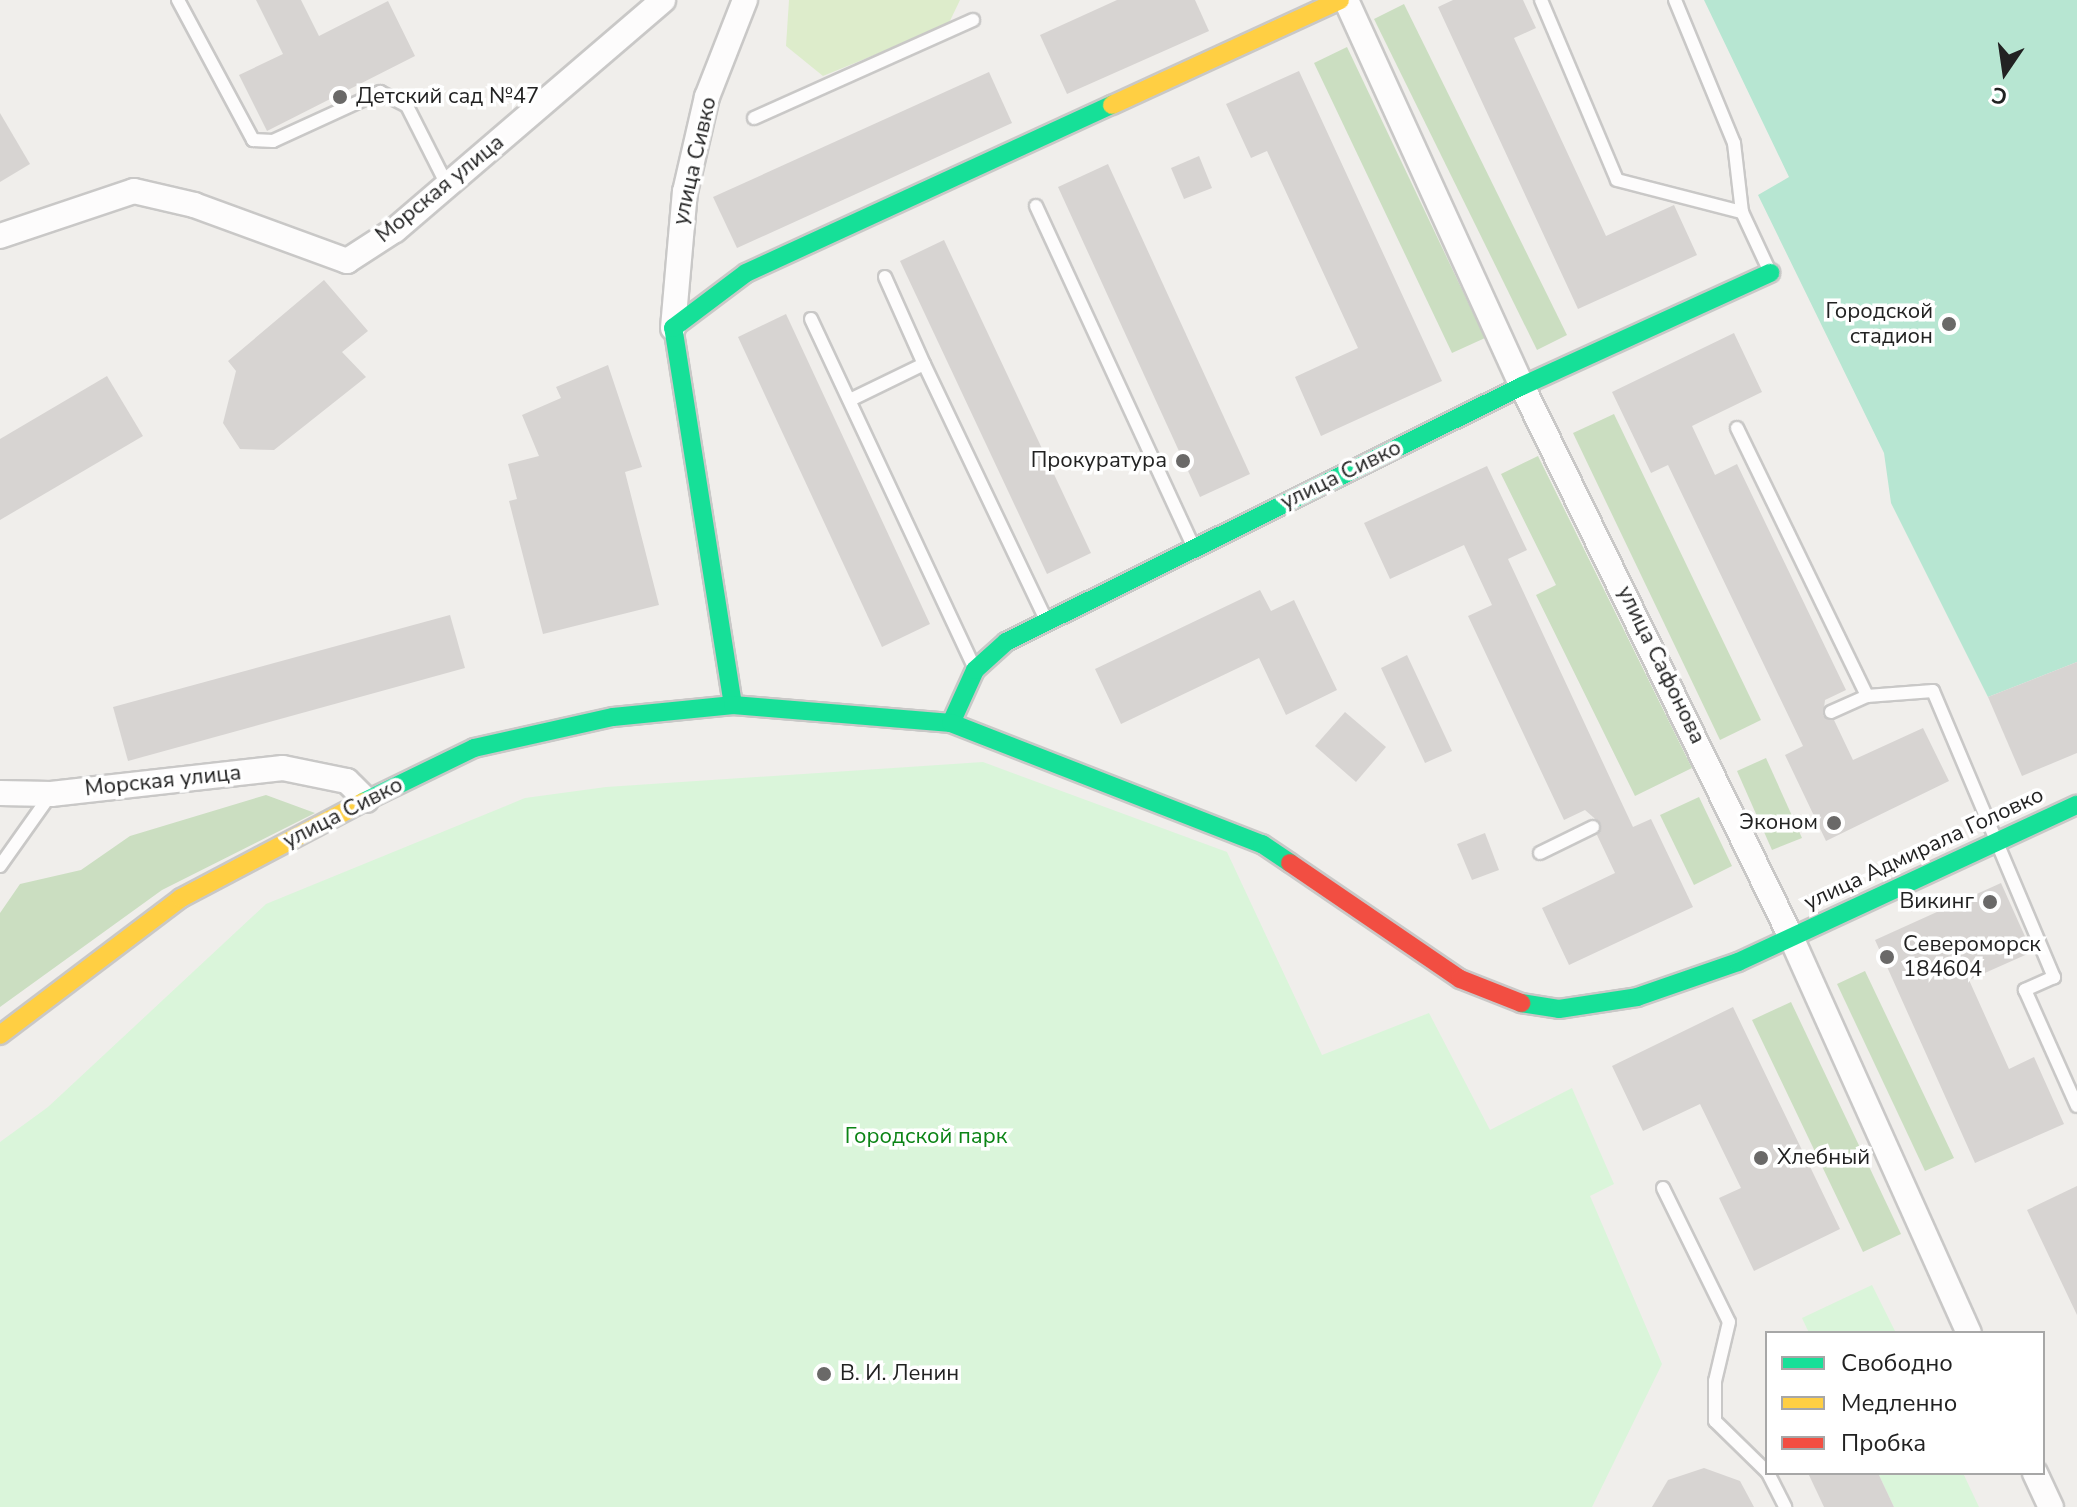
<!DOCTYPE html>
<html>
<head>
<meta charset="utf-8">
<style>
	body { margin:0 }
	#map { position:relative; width:2077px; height:1507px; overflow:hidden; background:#f0eeeb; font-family:"Nunito Sans",sans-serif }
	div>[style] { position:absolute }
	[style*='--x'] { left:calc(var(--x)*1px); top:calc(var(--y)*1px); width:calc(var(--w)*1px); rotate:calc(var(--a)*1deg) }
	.grass>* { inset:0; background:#ddeccb }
	.forest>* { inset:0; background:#cbdec1 }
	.park>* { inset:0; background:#daf5da }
	.pitch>* { inset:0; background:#b7e6d2 }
	.building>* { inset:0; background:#d7d4d2 }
	.roads { filter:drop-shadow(2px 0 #c9c8c7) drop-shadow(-2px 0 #c9c8c7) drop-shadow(0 2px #c9c8c7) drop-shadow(0 -2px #c9c8c7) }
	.lane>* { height:12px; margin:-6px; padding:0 6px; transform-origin:6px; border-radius:6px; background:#fdfcfc }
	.street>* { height:24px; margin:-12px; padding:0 12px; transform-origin:12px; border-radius:12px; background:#fdfcfc }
	.fast>* { height:18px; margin:-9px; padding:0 9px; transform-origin:9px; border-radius:9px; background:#16e098 }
	.slow>* { height:18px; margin:-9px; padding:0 9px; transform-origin:9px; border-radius:9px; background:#ffcf43 }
	.jam>* { height:18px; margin:-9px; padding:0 9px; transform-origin:9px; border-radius:9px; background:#f24e42 }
	.dots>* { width:22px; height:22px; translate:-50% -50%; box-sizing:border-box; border:4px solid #fff; border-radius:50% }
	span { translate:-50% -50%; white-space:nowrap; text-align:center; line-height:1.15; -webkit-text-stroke:7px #fff; paint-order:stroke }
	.poi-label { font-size:22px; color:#222 }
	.left { translate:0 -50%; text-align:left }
	.right { translate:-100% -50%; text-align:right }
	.street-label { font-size:22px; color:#222 }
	.park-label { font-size:22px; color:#0c8416 }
	.legend { position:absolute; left:1765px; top:1331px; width:280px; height:144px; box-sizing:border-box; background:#fff; border:2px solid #a7a7a7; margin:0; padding:10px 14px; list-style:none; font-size:24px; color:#222 }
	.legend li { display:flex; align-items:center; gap:16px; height:40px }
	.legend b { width:40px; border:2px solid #a7a7a7 }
	.north { position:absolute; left:1965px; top:32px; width:80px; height:80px; -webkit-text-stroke:6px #fff; paint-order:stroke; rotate:193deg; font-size:22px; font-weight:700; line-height:32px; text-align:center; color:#222 }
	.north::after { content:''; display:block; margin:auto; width:28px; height:36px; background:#222; clip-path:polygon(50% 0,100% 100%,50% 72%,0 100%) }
</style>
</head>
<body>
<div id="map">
	<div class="grass">
		<i style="clip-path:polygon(789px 0,960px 0,948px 25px,823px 76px,786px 46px)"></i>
	</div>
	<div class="forest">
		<i style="clip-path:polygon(1404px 4px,1567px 335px,1537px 350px,1374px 19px)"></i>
		<i style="clip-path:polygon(1347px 47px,1485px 338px,1452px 353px,1314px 63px)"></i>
		<i style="clip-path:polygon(1614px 414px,1761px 720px,1720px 740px,1573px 433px)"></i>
		<i style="clip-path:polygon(1538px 456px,1692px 768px,1635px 796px,1536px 595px,1556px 585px,1501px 474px)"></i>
		<i style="clip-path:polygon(1766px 758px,1802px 838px,1772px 850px,1737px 771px)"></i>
		<i style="clip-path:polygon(266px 795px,315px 813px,162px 890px,0 1007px,0 913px,20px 884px,81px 870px,130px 836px)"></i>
		<i style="clip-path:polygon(1699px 797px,1732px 866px,1694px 885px,1660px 815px)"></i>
		<i style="clip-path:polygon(1865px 971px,1954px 1158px,1925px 1171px,1837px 984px)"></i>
		<i style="clip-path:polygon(1791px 1002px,1901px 1234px,1863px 1252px,1752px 1020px)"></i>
	</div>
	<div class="park">
		<i style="clip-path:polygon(983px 762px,1227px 852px,1322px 1055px,1429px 1013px,1490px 1130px,1572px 1088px,1614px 1184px,1590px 1196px,1662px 1364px,1592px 1507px,0 1507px,0 1142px,48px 1107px,266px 904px,525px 798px,606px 787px)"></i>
		<i style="clip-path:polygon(1872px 1285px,1896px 1333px,1809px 1333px,1802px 1318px)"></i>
		<i style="clip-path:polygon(1878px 1473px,1963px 1473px,1979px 1507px,1894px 1507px)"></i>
	</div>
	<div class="pitch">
		<i style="clip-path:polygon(1704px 0,2077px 0,2077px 662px,1988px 697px,1891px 503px,1884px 453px,1758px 195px,1789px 177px)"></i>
	</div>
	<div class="building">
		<i style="clip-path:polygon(256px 0,301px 0,319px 36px,388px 1px,415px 56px,267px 131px,239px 75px,283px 54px)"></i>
		<i style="clip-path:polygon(1117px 0,1195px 0,1209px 31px,1067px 94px,1040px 35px)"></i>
		<i style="clip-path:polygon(1453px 0,1523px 0,1536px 28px,1514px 38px,1606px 236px,1674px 205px,1697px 255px,1578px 309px,1438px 7px)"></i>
		<i style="clip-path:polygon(1299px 71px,1442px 381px,1321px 436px,1295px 377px,1358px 348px,1267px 151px,1251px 158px,1226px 104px)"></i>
		<i style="clip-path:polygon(989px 72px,1012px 123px,737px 248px,713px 197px)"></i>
		<i style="clip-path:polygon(0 113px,30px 164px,0 182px)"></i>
		<i style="clip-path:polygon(1199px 156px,1212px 188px,1184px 199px,1171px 168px)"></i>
		<i style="clip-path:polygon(1108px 164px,1250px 474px,1200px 497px,1058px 187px)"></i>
		<i style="clip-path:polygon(944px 240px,1091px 553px,1047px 574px,900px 261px)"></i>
		<i style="clip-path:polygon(324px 280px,368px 331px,342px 352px,366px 377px,274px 450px,240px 449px,223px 423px,236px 371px,228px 361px)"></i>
		<i style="clip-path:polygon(786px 314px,930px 624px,882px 647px,738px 337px)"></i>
		<i style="clip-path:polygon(1734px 333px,1762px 392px,1692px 426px,1715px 475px,1737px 464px,1846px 690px,1825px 700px,1823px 716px,1834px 720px,1853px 760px,1923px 728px,1949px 781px,1826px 841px,1785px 755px,1803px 746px,1668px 465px,1651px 473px,1612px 392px)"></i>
		<i style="clip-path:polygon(608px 365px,642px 467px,625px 472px,659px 605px,543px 634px,509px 501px,517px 499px,508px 464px,539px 456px,522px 415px,561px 398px,556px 387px)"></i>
		<i style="clip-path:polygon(107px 376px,143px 436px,0 520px,0 439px)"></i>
		<i style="clip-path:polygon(1487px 466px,1527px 550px,1508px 559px,1618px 795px,1633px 827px,1651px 819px,1693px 907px,1569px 965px,1542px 908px,1615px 873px,1597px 835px,1601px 824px,1585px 810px,1564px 820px,1468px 616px,1492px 605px,1464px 545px,1390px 579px,1364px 523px)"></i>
		<i style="clip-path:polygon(1260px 590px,1271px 611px,1294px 600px,1337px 690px,1286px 715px,1259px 658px,1121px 724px,1095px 669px)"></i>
		<i style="clip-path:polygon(450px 615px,465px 668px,128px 761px,113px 707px)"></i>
		<i style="clip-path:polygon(1407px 655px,1452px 751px,1425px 763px,1381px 668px)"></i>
		<i style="clip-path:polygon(2077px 662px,2077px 753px,2022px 776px,1988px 697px)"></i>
		<i style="clip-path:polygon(1345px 712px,1386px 747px,1356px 782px,1315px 746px)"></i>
		<i style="clip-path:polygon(1485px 833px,1499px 870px,1472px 880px,1457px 844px)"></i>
		<i style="clip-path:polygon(2001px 883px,2032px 952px,1969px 980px,2009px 1069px,2034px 1057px,2064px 1124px,1975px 1163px,1875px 940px)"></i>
		<i style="clip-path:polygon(1733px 1007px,1840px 1229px,1754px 1271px,1719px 1198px,1741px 1188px,1700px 1104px,1643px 1131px,1612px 1066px)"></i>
		<i style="clip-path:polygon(2077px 1186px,2077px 1315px,2027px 1210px)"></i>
		<i style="clip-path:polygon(1704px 1468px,1740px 1481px,1754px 1507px,1652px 1507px,1668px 1480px)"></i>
		<i style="clip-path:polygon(1808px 1473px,1878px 1473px,1894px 1507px,1824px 1507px)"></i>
	</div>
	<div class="roads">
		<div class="lane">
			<i style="--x:178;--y:0;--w:159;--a:61.8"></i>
			<i style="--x:253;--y:140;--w:20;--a:3"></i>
			<i style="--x:273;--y:141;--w:118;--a:-24.6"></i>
			<i style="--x:380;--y:92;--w:30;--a:27"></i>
			<i style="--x:407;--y:106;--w:89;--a:63.1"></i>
			<i style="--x:1541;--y:0;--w:195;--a:67.1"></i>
			<i style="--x:1617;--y:180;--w:129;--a:14.4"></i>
			<i style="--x:1675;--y:0;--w:155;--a:67.6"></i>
			<i style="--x:1734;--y:143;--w:69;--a:83.4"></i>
			<i style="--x:1742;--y:212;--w:64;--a:65"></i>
			<i style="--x:754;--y:118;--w:240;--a:-24.1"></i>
			<i style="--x:1036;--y:206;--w:377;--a:65.2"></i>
			<i style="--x:885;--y:277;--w:95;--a:65.9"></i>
			<i style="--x:811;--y:319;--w:384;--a:64.9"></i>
			<i style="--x:850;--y:400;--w:82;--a:-25.9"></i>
			<i style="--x:924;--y:364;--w:284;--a:64.5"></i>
			<i style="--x:1737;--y:428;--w:298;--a:64.1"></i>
			<i style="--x:1867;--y:696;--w:66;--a:-4.3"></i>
			<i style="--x:1933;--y:691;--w:311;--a:67.1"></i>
			<i style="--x:2054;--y:977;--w:32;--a:156"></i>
			<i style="--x:2025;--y:990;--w:127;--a:65.9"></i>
			<i style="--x:1831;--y:712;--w:39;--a:-24"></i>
			<i style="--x:1540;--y:853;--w:59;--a:-26.1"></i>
			<i style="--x:0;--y:866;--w:88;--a:-54.7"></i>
			<i style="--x:1663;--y:1188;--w:149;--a:63.8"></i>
			<i style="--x:1729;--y:1322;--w:61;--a:103.3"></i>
			<i style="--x:1715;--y:1381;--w:40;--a:90"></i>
			<i style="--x:1715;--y:1421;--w:73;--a:44.4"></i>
			<i style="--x:1768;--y:1473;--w:38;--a:63"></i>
		</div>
		<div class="street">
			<i style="--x:1346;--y:0;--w:424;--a:65.5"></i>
			<i style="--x:1522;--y:386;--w:613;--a:63.98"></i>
			<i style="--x:1791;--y:937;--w:434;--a:65.8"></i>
			<i style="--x:0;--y:236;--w:141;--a:-18.6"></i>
			<i style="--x:134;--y:191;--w:62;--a:13.1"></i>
			<i style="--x:194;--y:205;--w:163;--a:20.1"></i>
			<i style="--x:347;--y:261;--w:57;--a:-32.9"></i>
			<i style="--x:395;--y:230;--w:353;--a:-40.6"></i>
			<i style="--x:673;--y:328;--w:137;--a:-85"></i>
			<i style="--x:685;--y:192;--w:98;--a:-77"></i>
			<i style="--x:707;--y:97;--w:104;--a:-68.6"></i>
			<i style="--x:0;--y:793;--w:51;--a:1.1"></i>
			<i style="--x:51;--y:794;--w:233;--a:-6.4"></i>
			<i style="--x:283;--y:768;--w:65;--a:11.5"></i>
			<i style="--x:347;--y:781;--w:27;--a:45"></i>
			<i style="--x:2035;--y:1473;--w:38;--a:65"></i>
		</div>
		<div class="fast">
			<i style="--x:733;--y:705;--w:382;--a:-99"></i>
			<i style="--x:673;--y:328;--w:91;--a:-37"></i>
			<i style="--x:746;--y:273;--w:403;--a:-24.7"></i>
			<i style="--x:951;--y:723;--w:58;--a:-65.6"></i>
			<i style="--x:975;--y:670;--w:42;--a:-42.1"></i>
			<i style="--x:1006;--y:642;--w:576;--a:-26.39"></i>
			<i style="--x:1522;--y:386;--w:273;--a:-24.5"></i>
			<i style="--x:363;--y:802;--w:123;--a:-25.9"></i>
			<i style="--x:474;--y:748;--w:142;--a:-12.6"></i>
			<i style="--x:613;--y:717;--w:121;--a:-5.7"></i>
			<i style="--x:733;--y:705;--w:219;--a:4.7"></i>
			<i style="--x:951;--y:723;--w:334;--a:21.3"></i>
			<i style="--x:1262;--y:844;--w:34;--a:34"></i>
			<i style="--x:1521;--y:1003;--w:38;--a:9"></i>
			<i style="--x:1559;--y:1009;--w:79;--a:-8.7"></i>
			<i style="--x:1637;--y:997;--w:107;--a:-19.1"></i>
			<i style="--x:1738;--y:962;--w:374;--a:-24.9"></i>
		</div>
		<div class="slow">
			<i style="--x:1112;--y:105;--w:251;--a:-24.7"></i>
			<i style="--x:0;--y:1035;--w:227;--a:-37.1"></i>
			<i style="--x:181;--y:898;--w:206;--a:-27.8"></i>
		</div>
		<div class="jam">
			<i style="--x:1290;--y:863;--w:206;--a:34.3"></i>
			<i style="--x:1460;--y:979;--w:66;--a:21.5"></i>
		</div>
	</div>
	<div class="dots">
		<i style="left:340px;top:97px;background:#6a6968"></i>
		<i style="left:1949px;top:324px;background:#6a6968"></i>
		<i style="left:1183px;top:461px;background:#6a6968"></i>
		<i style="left:1834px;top:823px;background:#6a6968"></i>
		<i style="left:1990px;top:902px;background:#6a6968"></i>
		<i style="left:1887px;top:957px;background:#6a6968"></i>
		<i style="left:1761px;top:1158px;background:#6a6968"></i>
		<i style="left:824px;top:1374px;background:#6a6968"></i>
	</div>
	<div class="poi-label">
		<span class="left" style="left:356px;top:97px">Детский сад №47</span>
		<span class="right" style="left:1933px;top:324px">Городской<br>стадион</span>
		<span class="right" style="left:1167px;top:461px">Прокуратура</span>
		<span class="right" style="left:1818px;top:823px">Эконом</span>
		<span class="right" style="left:1974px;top:902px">Викинг</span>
		<span class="left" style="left:1903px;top:957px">Североморск<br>184604</span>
		<span class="left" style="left:1777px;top:1158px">Хлебный</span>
		<span class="left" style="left:840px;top:1374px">В. И. Ленин</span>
	</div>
	<div class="street-label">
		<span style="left:695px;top:161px;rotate:-77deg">улица Сивко</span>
		<span style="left:440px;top:189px;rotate:-39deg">Морская улица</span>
		<span style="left:1341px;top:475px;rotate:-26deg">улица Сивко</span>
		<span style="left:1661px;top:665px;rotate:64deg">улица Сафонова</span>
		<span style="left:163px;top:781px;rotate:-6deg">Морская улица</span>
		<span style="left:343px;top:813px;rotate:-27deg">улица Сивко</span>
		<span style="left:1924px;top:849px;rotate:-25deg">улица Адмирала Головко</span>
	</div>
	<div class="park-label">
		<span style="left:926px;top:1137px">Городской парк</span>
	</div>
	<ul class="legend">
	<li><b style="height:10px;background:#16e098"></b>Свободно</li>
	<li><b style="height:10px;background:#ffcf43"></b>Медленно</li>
	<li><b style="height:10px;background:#f24e42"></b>Пробка</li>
	</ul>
	<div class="north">С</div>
</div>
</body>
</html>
